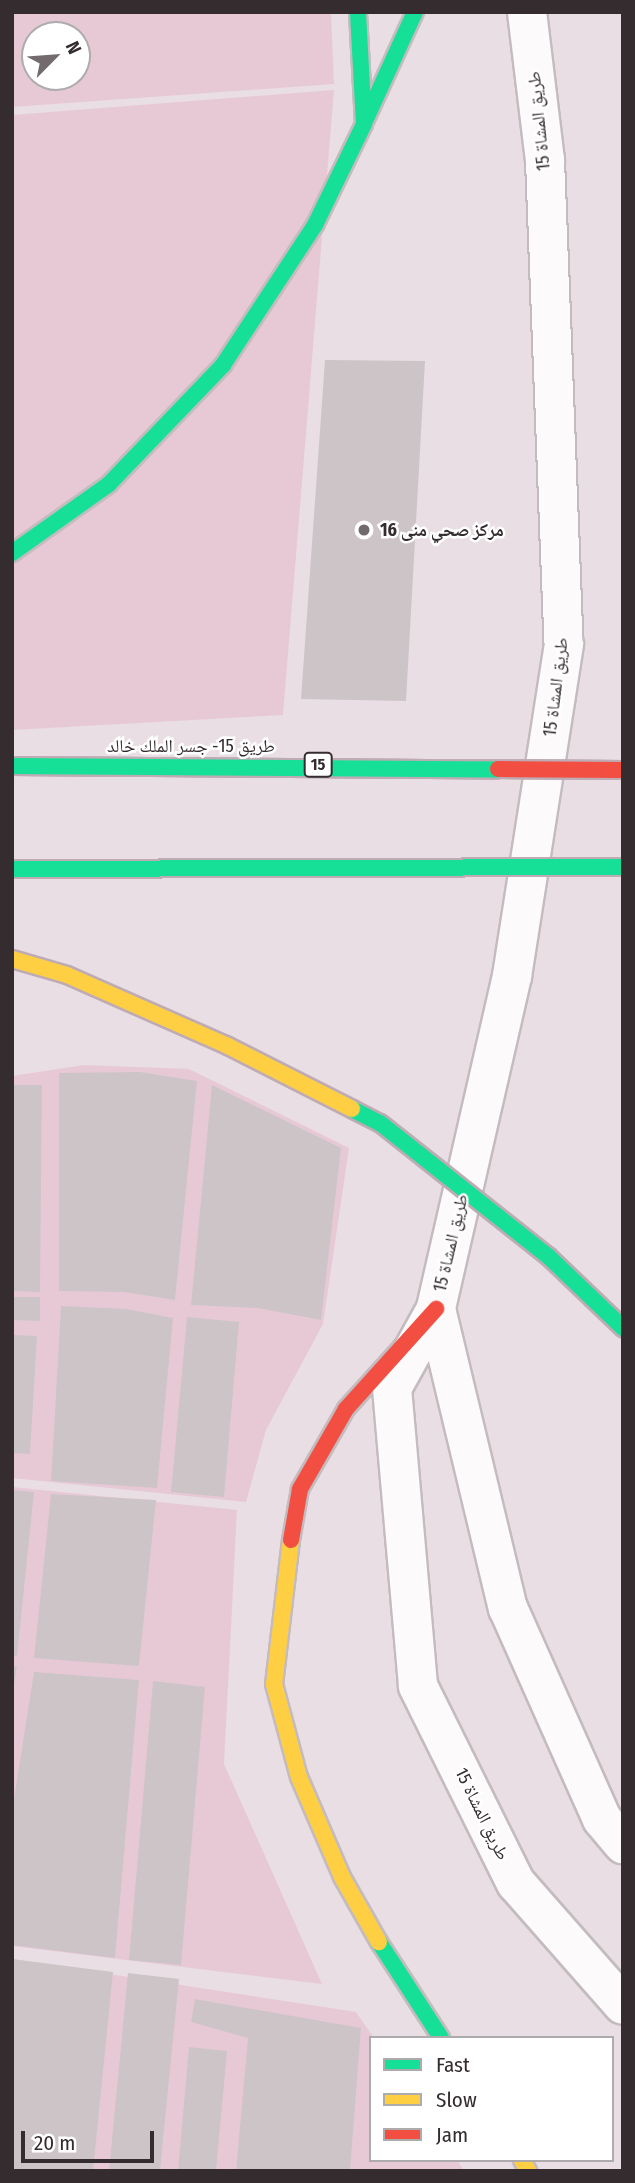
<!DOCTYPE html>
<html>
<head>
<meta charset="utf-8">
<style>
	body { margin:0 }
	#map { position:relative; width:635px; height:2183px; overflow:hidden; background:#e9dee3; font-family:"Fira Sans Condensed","Noto Naskh Arabic",sans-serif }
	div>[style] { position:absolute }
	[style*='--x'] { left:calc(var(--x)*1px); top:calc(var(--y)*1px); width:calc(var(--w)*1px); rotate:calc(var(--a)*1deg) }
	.green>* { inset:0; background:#e7c9d6 }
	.building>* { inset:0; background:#cdc4c8 }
	.roads { filter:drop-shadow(2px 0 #c4bbbf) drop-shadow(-2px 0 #c4bbbf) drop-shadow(0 2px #c4bbbf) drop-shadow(0 -2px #c4bbbf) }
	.street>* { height:38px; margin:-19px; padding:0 19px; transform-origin:19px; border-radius:19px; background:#fcfafb }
	.fast>* { height:16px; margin:-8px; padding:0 8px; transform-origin:8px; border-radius:8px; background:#16e098 }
	.slow>* { height:16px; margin:-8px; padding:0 8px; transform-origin:8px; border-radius:8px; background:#ffcf43 }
	.jam>* { height:16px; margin:-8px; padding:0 8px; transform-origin:8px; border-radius:8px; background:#f24e42 }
	.bridges { filter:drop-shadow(2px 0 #beabb4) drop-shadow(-2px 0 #beabb4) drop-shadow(0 2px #beabb4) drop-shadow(0 -2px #beabb4) }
	.fast-bridge>* { height:16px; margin:-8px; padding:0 8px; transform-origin:8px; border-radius:8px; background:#16e098 }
	.slow-bridge>* { height:16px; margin:-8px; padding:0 8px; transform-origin:8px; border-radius:8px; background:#ffcf43 }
	.jam-bridge>* { height:16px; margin:-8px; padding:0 8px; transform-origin:8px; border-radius:8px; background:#f24e42 }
	.dots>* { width:19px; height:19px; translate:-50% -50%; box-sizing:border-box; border:4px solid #fff; border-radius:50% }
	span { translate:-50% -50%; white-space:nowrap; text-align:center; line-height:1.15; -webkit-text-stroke:5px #fff; paint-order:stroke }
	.shield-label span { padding:2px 5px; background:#fff; border:2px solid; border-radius:5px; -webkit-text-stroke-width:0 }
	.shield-label { font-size:16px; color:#342c2f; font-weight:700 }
	.street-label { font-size:18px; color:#342c2f }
	.poi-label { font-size:18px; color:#342c2f; font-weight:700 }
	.left { translate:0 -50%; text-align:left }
	.frame { position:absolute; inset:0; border:14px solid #342c2f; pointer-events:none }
	.legend { position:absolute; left:369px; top:2036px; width:245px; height:126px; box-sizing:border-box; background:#fff; border:2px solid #aeabac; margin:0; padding:9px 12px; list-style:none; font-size:21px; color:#342c2f }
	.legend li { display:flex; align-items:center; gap:14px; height:35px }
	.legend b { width:35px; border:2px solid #aeabac }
	.north { position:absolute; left:21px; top:21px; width:70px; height:70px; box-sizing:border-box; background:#fff; border:2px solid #aeabac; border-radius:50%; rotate:65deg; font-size:19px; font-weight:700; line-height:28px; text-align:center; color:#342c2f }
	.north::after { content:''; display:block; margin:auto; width:24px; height:32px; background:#736a6e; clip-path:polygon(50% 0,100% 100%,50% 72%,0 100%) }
	.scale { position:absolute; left:21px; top:2131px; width:133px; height:32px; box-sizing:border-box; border:4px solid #342c2f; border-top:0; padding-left:9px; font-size:21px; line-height:24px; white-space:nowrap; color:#342c2f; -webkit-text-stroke:5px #fff; paint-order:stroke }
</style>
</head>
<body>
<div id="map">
	<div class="green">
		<i style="clip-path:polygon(evenodd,12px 12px,331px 12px,334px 84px,12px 107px,12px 12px,35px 35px,77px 35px,77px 77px,35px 77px,35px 35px)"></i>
		<i style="clip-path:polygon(334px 90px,283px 715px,12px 730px,12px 115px)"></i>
		<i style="clip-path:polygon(84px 1065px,189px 1069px,349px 1148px,323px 1324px,266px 1430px,246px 1502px,12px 1478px,12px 1076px)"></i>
		<i style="clip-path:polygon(12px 1487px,237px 1510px,224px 1764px,322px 1984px,12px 1946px)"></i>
		<i style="clip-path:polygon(12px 1959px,356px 2012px,374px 2038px,371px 2038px,371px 2160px,457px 2160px,464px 2171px,12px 2171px)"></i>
	</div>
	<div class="building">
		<i style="clip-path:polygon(325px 360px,425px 361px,406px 701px,301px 699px)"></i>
		<i style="clip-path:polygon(140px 1072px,197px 1081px,175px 1300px,124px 1292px,59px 1291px,59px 1073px)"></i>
		<i style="clip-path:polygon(12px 1085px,42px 1085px,40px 1292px,12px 1291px)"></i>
		<i style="clip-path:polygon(212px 1085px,341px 1148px,321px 1320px,258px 1308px,191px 1305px)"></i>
		<i style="clip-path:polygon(12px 1297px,40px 1297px,40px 1321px,12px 1320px)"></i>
		<i style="clip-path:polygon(61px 1306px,126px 1309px,173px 1318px,157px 1488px,51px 1481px)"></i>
		<i style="clip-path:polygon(187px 1317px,239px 1322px,224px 1497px,171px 1492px)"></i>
		<i style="clip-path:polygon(12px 1335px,37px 1336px,30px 1454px,12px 1453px)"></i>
		<i style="clip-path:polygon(12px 1490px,34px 1492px,17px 1656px,12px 1655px)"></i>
		<i style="clip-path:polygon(51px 1494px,156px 1500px,139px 1666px,34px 1658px)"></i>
		<i style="clip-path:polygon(12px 1666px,17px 1667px,14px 1685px,12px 1685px)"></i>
		<i style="clip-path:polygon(34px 1672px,139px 1680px,115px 1958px,12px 1945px,12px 1812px)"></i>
		<i style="clip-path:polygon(153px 1681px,205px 1687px,181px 1965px,129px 1960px)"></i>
		<i style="clip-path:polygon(12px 1959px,113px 1972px,93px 2171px,12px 2171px)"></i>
		<i style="clip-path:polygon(128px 1973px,179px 1979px,160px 2171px,109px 2171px)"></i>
		<i style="clip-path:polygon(195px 1999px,361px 2028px,350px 2171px,236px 2171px,248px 2038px,191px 2022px)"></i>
		<i style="clip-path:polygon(189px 2047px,227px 2051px,216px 2171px,178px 2171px)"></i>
	</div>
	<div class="roads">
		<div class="street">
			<i style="--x:527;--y:12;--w:149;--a:83.1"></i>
			<i style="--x:545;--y:160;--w:484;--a:87.8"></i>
			<i style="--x:564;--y:644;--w:336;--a:98.9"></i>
			<i style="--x:512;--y:976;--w:342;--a:102.9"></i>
			<i style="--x:436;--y:1309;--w:90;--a:119.1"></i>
			<i style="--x:392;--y:1388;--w:299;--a:85"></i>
			<i style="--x:418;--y:1686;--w:220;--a:63.6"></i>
			<i style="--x:516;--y:1883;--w:162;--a:48.7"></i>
			<i style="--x:436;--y:1309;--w:308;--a:76.5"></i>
			<i style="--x:508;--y:1608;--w:231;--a:66"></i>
			<i style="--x:602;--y:1819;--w:33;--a:50"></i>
		</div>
		<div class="fast">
			<i style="--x:366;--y:119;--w:118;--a:-65.4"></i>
			<i style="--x:12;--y:553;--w:119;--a:-35.4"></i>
			<i style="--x:109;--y:484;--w:165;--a:-46.2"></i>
			<i style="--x:223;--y:365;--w:168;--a:-56.7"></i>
			<i style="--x:315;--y:225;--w:112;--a:-64.1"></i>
			<i style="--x:364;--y:124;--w:112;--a:-93.1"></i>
			<i style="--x:379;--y:1942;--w:114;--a:57.1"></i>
		</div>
		<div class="slow">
			<i style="--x:291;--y:1540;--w:145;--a:96.7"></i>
			<i style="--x:274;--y:1684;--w:96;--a:75"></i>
			<i style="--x:299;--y:1777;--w:109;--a:66.7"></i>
			<i style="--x:342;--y:1877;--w:75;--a:60.4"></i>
			<i style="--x:522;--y:2160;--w:13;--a:61"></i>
		</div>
		<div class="jam">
			<i style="--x:291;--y:1540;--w:52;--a:-80"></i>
			<i style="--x:300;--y:1489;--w:92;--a:-60.1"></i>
			<i style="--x:346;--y:1409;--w:135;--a:-48"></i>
		</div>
	</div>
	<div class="bridges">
		<div class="fast-bridge">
			<i style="--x:12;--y:766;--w:486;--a:0.4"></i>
			<i style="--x:12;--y:869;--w:611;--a:-0.19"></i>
			<i style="--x:352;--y:1109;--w:31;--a:27"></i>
			<i style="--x:380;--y:1123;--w:216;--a:38.4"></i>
			<i style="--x:549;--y:1257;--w:103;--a:43.8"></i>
		</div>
		<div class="slow-bridge">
			<i style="--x:12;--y:959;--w:57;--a:16.2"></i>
			<i style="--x:67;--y:975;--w:176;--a:23.8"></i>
			<i style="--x:228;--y:1046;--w:139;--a:26.9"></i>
		</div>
		<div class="jam-bridge">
			<i style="--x:498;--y:769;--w:125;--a:0.5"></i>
		</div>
	</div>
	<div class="dots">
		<i style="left:364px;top:530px;background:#736a6e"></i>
	</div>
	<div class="shield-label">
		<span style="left:318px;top:765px">15</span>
	</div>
	<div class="street-label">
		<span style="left:539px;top:121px;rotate:-96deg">طريق المشاة 15</span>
		<span style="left:556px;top:687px;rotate:-83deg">طريق المشاة 15</span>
		<span style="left:191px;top:746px">طريق 15- جسر الملك خالد</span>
		<span style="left:451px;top:1243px;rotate:-77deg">طريق المشاة 15</span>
		<span style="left:482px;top:1814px;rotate:64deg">طريق المشاة 15</span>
	</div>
	<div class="poi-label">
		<span class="left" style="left:380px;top:530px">مركز صحي منى 16</span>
	</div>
	<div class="frame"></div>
	<ul class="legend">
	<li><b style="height:9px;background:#16e098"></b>Fast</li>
	<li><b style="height:9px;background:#ffcf43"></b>Slow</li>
	<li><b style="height:9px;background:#f24e42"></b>Jam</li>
	</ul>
	<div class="north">N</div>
	<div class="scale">20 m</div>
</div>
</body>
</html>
